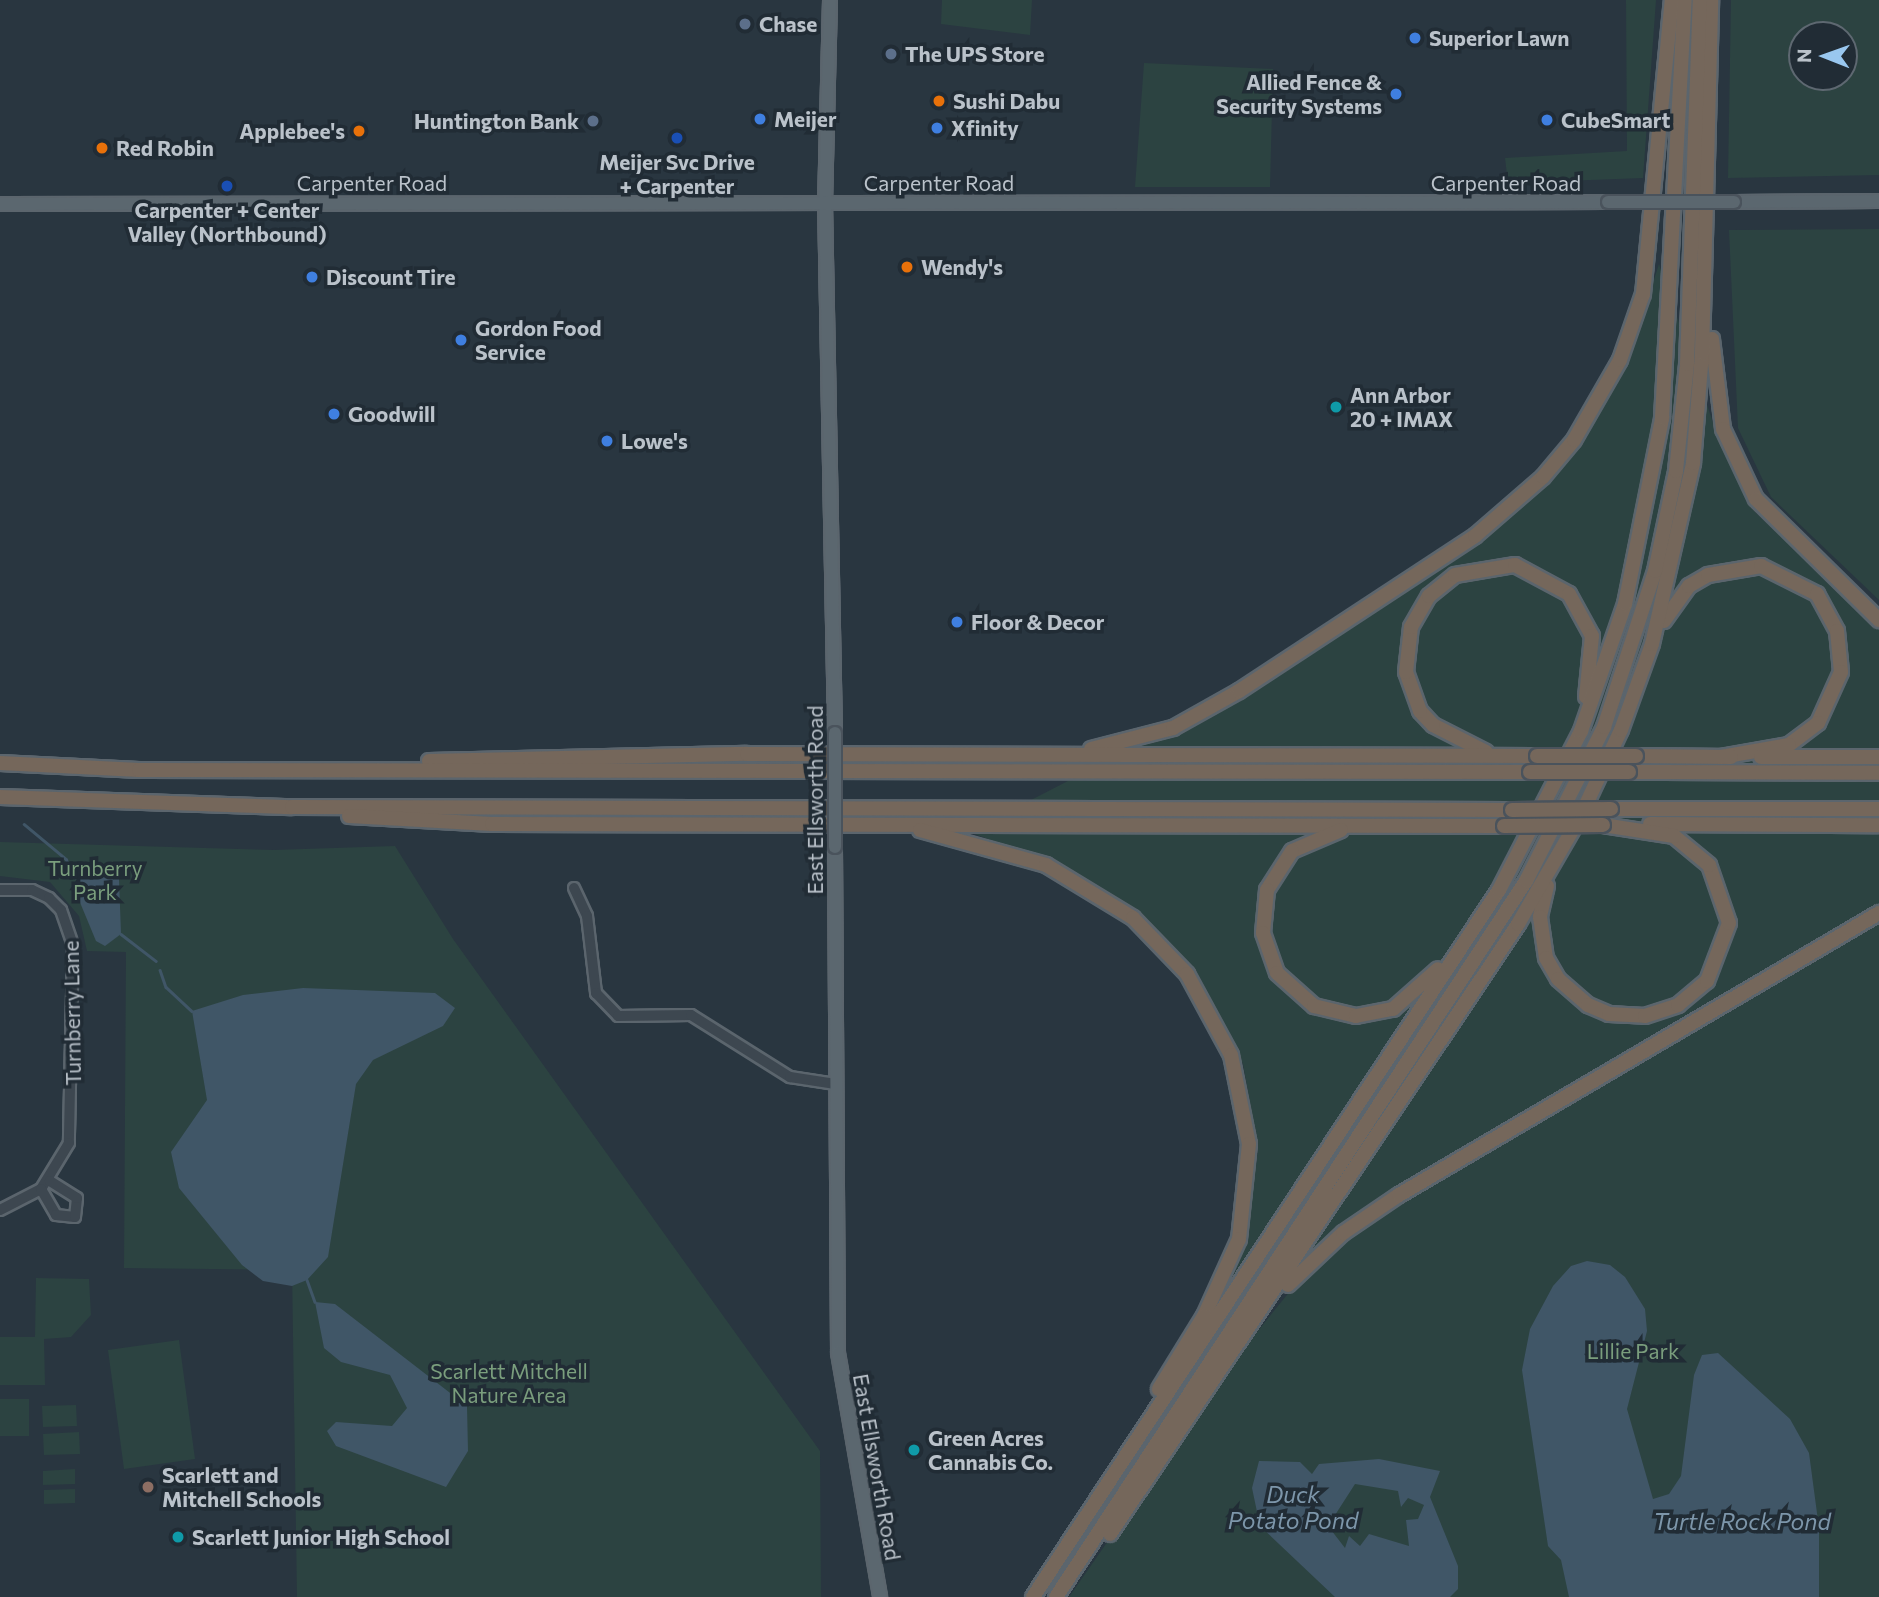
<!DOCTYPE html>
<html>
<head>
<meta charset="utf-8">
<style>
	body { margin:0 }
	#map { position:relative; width:1879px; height:1597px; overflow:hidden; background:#293640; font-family:Commissioner,sans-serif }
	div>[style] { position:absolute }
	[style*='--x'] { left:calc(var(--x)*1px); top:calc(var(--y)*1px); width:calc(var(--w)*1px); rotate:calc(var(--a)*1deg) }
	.green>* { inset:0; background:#2c4341 }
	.water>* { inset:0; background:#405667 }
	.stream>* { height:2.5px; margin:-1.25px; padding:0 1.25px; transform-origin:1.25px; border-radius:1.25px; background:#405667 }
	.roads { filter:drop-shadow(2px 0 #5b656d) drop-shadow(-2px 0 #5b656d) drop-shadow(0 2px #5b656d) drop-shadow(0 -2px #5b656d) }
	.minor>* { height:10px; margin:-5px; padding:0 5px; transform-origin:5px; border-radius:5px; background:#3d4750 }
	.major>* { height:12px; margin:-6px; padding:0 6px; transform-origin:6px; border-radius:6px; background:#5b676f }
	.highway>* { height:14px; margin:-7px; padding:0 7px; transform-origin:7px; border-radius:7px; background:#75675b }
	.bridges { filter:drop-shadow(2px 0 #4a535c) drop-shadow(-2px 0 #4a535c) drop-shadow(0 2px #4a535c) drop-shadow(0 -2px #4a535c) }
	.major-bridge>* { height:12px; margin:-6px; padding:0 6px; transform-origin:6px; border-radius:6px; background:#5b676f }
	.highway-bridge>* { height:14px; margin:-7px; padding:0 7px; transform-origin:7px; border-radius:7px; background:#75675b }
	.dots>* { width:19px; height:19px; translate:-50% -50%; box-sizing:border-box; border:4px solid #212c35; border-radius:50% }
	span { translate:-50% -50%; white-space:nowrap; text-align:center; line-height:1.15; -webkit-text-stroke:7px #212c35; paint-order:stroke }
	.poi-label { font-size:21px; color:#bac2ca; font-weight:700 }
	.left { translate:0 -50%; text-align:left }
	.right { translate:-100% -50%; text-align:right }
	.street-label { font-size:21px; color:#bac2ca }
	.park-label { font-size:21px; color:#7a9e7d }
	.water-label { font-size:23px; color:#7d96aa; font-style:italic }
	.north { position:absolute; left:1788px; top:21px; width:70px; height:70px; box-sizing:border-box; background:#212c35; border:2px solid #5e6871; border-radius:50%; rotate:271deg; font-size:19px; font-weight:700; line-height:28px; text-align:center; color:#bac2ca }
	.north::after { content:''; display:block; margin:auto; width:24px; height:32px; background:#99c7ef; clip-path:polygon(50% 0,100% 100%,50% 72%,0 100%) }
</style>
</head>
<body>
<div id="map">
	<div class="green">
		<i style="clip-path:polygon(942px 0,1032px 0,1030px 35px,941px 24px)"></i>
		<i style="clip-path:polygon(1626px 0,1656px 0,1643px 178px,1508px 183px,1505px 158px,1627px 151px)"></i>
		<i style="clip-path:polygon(evenodd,1731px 0,1879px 0,1879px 175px,1728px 178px,1731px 0,1802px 35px,1844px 35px,1844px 77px,1802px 77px,1802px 35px)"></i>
		<i style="clip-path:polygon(1144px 63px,1273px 69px,1270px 187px,1135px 187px)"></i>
		<i style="clip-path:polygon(1879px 229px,1879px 600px,1771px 497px,1738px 428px,1729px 230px)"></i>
		<i style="clip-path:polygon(1659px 264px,1719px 440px,1756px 513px,1879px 626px,1879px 906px,1388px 1192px,1314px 1250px,1228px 1288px,1248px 1229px,1258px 1148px,1243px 1064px,1200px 978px,1137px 912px,1062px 866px,969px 832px,1132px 748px,1205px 721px,1469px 548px,1561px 468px,1625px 370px)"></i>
		<i style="clip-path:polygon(0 842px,274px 850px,395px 846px,453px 939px,820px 1451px,821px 1597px,297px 1597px,292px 1270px,124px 1268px,126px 952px,87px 951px,79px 916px,50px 882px,0 876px)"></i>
		<i style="clip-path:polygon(1879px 920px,1879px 1597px,1069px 1597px,1235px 1359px,1308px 1269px,1364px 1223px)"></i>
		<i style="clip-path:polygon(36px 1278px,89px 1279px,91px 1315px,71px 1337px,44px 1339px,45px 1385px,0 1385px,0 1337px,35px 1337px)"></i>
		<i style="clip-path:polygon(179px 1340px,195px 1459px,124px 1469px,108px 1350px)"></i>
		<i style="clip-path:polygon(0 1399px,29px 1399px,29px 1436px,0 1436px)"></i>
		<i style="clip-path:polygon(76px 1405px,77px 1426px,43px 1427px,42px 1406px)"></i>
		<i style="clip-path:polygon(79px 1432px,80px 1454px,44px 1455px,43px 1434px)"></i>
		<i style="clip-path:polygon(75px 1469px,75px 1484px,43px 1485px,43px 1471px)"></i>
		<i style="clip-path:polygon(75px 1489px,75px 1503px,44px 1504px,44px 1490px)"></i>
	</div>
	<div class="water">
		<i style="clip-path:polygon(84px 871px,119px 879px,121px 934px,105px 946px,96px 941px,74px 888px)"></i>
		<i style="clip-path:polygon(303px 988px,435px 993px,455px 1008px,443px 1026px,373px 1060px,356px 1084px,328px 1257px,307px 1280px,292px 1286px,263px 1281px,242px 1265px,179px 1188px,171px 1152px,207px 1100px,192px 1011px,243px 995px)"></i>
		<i style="clip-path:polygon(1587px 1261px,1610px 1265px,1625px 1277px,1645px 1309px,1647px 1331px,1627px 1409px,1653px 1499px,1669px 1494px,1681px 1476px,1694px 1375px,1702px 1355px,1718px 1353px,1790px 1419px,1809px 1453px,1819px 1528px,1819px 1597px,1569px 1597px,1561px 1560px,1548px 1546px,1522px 1370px,1530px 1329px,1553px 1286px,1571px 1266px)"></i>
		<i style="clip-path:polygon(315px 1302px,335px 1304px,467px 1406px,468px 1451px,446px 1487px,336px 1446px,327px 1431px,336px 1422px,392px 1426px,407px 1408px,390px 1375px,341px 1362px,324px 1348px)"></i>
		<i style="clip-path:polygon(evenodd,1379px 1459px,1440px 1471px,1430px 1497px,1458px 1566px,1458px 1589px,1450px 1597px,1335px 1597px,1260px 1526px,1252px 1488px,1259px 1461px,1300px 1462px,1312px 1474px,1319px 1464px,1379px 1459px,1355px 1484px,1398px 1491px,1401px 1507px,1408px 1498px,1424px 1505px,1418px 1519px,1406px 1520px,1409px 1546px,1369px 1534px,1360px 1546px,1349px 1536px,1345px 1548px,1328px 1526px,1355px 1484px)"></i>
	</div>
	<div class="stream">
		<i style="--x:24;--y:824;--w:55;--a:39.8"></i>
		<i style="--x:66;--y:859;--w:21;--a:62"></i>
		<i style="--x:121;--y:934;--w:44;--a:37.6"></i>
		<i style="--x:160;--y:970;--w:18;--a:71"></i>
		<i style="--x:166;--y:987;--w:35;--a:43"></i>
		<i style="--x:307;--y:1280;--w:23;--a:70"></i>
	</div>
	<div class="roads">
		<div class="minor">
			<i style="--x:574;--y:888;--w:31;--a:65"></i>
			<i style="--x:587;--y:916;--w:78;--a:83.3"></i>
			<i style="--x:596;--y:993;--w:32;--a:46"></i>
			<i style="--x:618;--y:1016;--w:73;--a:-0.8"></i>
			<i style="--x:691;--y:1015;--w:117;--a:32.1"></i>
			<i style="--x:790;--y:1077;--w:46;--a:8.8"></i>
			<i style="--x:0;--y:890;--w:32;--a:0"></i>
			<i style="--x:32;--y:890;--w:19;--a:25"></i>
			<i style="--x:49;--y:898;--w:17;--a:45"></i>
			<i style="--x:61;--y:910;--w:36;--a:71"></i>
			<i style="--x:73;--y:944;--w:199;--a:91.2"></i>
			<i style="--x:69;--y:1143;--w:54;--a:121.3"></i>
			<i style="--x:41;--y:1189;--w:46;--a:152.9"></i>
			<i style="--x:41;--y:1189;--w:30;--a:60"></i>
			<i style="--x:56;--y:1215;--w:19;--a:6"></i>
			<i style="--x:75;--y:1217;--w:19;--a:-84"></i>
			<i style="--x:77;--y:1198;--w:32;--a:-148"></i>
		</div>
		<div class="major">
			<i style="--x:830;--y:0;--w:202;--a:91.4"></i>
			<i style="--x:825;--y:202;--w:531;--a:88.92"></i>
			<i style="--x:1734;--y:202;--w:145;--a:-0.4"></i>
			<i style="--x:0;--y:204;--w:1608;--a:-0.07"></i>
			<i style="--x:835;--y:847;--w:506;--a:89.66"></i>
			<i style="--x:838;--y:1353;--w:248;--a:80.2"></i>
		</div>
		<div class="highway">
			<i style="--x:1712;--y:339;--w:91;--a:83"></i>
			<i style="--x:1723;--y:429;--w:77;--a:64.8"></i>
			<i style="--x:1756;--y:499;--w:173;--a:44.5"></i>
			<i style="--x:1664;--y:621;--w:43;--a:-54.5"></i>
			<i style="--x:1689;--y:586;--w:22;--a:-30"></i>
			<i style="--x:1708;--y:575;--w:54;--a:-9.6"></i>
			<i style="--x:1761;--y:566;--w:63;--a:26.6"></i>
			<i style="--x:1817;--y:594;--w:42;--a:61.6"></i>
			<i style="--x:1837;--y:631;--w:41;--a:84.4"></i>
			<i style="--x:1841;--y:672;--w:56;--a:114.3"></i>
			<i style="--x:1818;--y:723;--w:36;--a:143"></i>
			<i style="--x:1789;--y:745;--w:69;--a:170"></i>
			<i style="--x:1091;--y:749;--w:85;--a:-14.4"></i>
			<i style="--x:1173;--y:728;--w:76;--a:-29.3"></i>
			<i style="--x:1239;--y:691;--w:282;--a:-33.3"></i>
			<i style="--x:1475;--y:536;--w:90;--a:-40.9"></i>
			<i style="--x:1543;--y:477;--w:48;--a:-50"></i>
			<i style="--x:1574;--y:440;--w:92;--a:-60.1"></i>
			<i style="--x:1620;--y:360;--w:70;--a:-70.8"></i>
			<i style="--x:1643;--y:294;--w:295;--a:-84.4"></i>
			<i style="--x:1486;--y:752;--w:59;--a:-153"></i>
			<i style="--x:1433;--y:725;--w:19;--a:-133"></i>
			<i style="--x:1420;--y:711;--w:41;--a:-109.7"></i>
			<i style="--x:1406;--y:672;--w:45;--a:-83.7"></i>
			<i style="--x:1411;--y:627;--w:36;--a:-60"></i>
			<i style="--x:1429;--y:596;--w:33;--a:-39"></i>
			<i style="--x:1455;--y:575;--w:61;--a:-9.5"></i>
			<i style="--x:1515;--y:565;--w:61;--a:28.2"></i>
			<i style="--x:1569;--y:594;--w:48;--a:61.3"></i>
			<i style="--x:1592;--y:636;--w:61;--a:95.6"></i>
			<i style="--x:1636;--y:756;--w:95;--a:0.6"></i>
			<i style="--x:1761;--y:757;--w:118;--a:0"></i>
			<i style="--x:429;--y:761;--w:318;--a:-1.3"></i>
			<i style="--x:747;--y:754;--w:790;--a:0.15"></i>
			<i style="--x:0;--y:763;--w:139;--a:2.9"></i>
			<i style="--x:139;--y:770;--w:1391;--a:0.08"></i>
			<i style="--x:1629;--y:772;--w:250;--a:0.2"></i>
			<i style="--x:0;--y:797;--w:292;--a:2"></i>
			<i style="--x:292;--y:807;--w:1220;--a:0.14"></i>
			<i style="--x:1611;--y:809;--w:268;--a:0"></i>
			<i style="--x:349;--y:816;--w:143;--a:3.2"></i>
			<i style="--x:492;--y:824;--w:1012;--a:0.11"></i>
			<i style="--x:1650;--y:824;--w:229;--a:0.3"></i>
			<i style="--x:920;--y:830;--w:131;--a:15.5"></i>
			<i style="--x:1046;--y:865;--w:102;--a:31.3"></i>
			<i style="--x:1133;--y:918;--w:78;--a:46"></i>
			<i style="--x:1187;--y:974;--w:92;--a:61.5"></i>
			<i style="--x:1231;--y:1055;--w:91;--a:78.6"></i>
			<i style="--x:1249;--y:1144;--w:96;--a:96"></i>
			<i style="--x:1239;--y:1239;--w:85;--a:114.4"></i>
			<i style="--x:1204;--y:1316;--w:86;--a:121.7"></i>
			<i style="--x:1341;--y:830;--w:53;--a:156.8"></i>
			<i style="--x:1292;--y:851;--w:46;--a:122.7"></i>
			<i style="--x:1267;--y:890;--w:43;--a:95.3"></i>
			<i style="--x:1263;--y:933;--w:42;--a:70.7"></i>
			<i style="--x:1277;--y:973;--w:50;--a:41.7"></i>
			<i style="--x:1314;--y:1006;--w:43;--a:13.4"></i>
			<i style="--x:1356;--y:1016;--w:38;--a:-11"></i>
			<i style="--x:1393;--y:1009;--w:60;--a:-41.6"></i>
			<i style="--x:1547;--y:886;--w:32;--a:103"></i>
			<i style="--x:1540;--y:917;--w:41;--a:81.7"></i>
			<i style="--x:1546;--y:958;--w:24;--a:60"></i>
			<i style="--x:1558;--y:979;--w:40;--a:41"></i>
			<i style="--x:1588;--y:1005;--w:23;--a:23"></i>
			<i style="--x:1609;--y:1014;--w:36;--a:3"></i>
			<i style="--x:1645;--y:1016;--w:35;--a:-18"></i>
			<i style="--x:1678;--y:1005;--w:38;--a:-40"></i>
			<i style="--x:1707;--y:981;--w:62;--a:-69.2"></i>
			<i style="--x:1729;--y:923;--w:61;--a:-109"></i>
			<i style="--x:1709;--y:865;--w:45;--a:-140.4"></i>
			<i style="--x:1674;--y:836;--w:72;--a:-171.2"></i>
			<i style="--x:1288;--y:1285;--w:76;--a:-43.4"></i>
			<i style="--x:1343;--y:1233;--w:68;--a:-34.2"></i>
			<i style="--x:1399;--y:1195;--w:557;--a:-30.43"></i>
			<i style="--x:1110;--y:1534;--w:734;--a:-56.22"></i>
			<i style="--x:1518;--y:924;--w:124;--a:-59.9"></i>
			<i style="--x:1580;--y:817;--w:96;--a:-64.8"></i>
			<i style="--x:1621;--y:730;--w:91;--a:-70.2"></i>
			<i style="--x:1652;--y:644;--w:186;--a:-77.2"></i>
			<i style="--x:1693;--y:463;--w:110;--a:-85.3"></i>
			<i style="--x:1702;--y:353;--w:353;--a:-88.5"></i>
			<i style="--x:1033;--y:1597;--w:847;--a:-56.61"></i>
			<i style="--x:1499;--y:890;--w:179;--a:-62.7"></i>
			<i style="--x:1581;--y:731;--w:134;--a:-70.9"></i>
			<i style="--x:1625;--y:604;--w:190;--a:-78.7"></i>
			<i style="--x:1662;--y:418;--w:419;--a:-86.9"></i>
			<i style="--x:1056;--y:1597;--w:856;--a:-56.72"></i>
			<i style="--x:1526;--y:881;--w:173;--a:-63.1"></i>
			<i style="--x:1604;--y:727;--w:164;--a:-71.9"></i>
			<i style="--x:1655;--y:571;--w:102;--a:-78.1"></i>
			<i style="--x:1676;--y:471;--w:108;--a:-84.1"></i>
			<i style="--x:1687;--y:364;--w:364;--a:-88"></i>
		</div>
	</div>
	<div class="bridges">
		<div class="major-bridge">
			<i style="--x:1608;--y:202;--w:126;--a:0"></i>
			<i style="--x:835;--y:733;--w:114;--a:90"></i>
		</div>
		<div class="highway-bridge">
			<i style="--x:1537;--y:756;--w:99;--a:0"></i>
			<i style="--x:1530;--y:772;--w:99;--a:0"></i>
			<i style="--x:1512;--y:810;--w:99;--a:-0.6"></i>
			<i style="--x:1504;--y:826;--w:99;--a:-0.6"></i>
		</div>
	</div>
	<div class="dots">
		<i style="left:745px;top:24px;background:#5c6f8a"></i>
		<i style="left:1415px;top:38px;background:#3f7fe0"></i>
		<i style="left:891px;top:54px;background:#5c6f8a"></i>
		<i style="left:1396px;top:94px;background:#3f7fe0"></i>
		<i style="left:939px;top:101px;background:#e8710a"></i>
		<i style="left:760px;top:119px;background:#3f7fe0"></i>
		<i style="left:1547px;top:120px;background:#3f7fe0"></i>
		<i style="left:593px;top:121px;background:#5c6f8a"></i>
		<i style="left:937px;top:128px;background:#3f7fe0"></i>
		<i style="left:359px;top:131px;background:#e8710a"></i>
		<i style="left:677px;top:138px;background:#1a4fb4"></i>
		<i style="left:102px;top:148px;background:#e8710a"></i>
		<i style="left:227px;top:186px;background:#1a4fb4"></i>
		<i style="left:907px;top:267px;background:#e8710a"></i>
		<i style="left:312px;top:277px;background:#3f7fe0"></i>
		<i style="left:461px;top:340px;background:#3f7fe0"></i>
		<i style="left:1336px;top:407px;background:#0f9aa8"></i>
		<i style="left:334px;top:414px;background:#3f7fe0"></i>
		<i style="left:607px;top:441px;background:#3f7fe0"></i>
		<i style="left:957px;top:622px;background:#3f7fe0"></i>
		<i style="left:914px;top:1450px;background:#0f9aa8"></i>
		<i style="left:148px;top:1487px;background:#8d6e63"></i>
		<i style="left:178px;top:1537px;background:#0f9aa8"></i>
	</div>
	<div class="poi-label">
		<span class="left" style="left:759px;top:24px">Chase</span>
		<span class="left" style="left:1429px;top:38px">Superior Lawn</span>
		<span class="left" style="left:905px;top:54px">The UPS Store</span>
		<span class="right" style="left:1382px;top:94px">Allied Fence &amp;<br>Security Systems</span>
		<span class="left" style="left:953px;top:101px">Sushi Dabu</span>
		<span class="left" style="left:774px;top:119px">Meijer</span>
		<span class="left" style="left:1561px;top:120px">CubeSmart</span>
		<span class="right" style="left:579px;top:121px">Huntington Bank</span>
		<span class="left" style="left:951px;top:128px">Xfinity</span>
		<span class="right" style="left:345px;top:131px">Applebee's</span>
		<span class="left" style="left:116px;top:148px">Red Robin</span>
		<span style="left:677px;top:174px">Meijer Svc Drive<br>+ Carpenter</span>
		<span style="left:227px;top:222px">Carpenter + Center<br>Valley (Northbound)</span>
		<span class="left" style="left:921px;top:267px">Wendy's</span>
		<span class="left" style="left:326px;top:277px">Discount Tire</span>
		<span class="left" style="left:475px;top:340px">Gordon Food<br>Service</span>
		<span class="left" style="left:1350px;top:407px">Ann Arbor<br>20 + IMAX</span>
		<span class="left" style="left:348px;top:414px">Goodwill</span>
		<span class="left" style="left:621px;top:441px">Lowe's</span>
		<span class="left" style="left:971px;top:622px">Floor &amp; Decor</span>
		<span class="left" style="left:928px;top:1450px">Green Acres<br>Cannabis Co.</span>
		<span class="left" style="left:162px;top:1487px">Scarlett and<br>Mitchell Schools</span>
		<span class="left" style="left:192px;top:1537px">Scarlett Junior High School</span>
	</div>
	<div class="street-label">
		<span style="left:372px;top:183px">Carpenter Road</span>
		<span style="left:939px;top:183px">Carpenter Road</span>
		<span style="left:1506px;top:183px">Carpenter Road</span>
		<span style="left:815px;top:800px;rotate:-90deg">East Ellsworth Road</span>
		<span style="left:72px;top:1013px;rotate:-91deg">Turnberry Lane</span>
		<span style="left:877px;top:1467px;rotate:80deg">East Ellsworth Road</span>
	</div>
	<div class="park-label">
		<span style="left:95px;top:880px">Turnberry<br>Park</span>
		<span style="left:1633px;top:1351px">Lillie Park</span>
		<span style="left:509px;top:1383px">Scarlett Mitchell<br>Nature Area</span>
	</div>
	<div class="water-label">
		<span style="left:1293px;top:1507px">Duck<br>Potato Pond</span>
		<span style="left:1742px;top:1521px">Turtle Rock Pond</span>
	</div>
	<div class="north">N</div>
</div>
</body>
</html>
